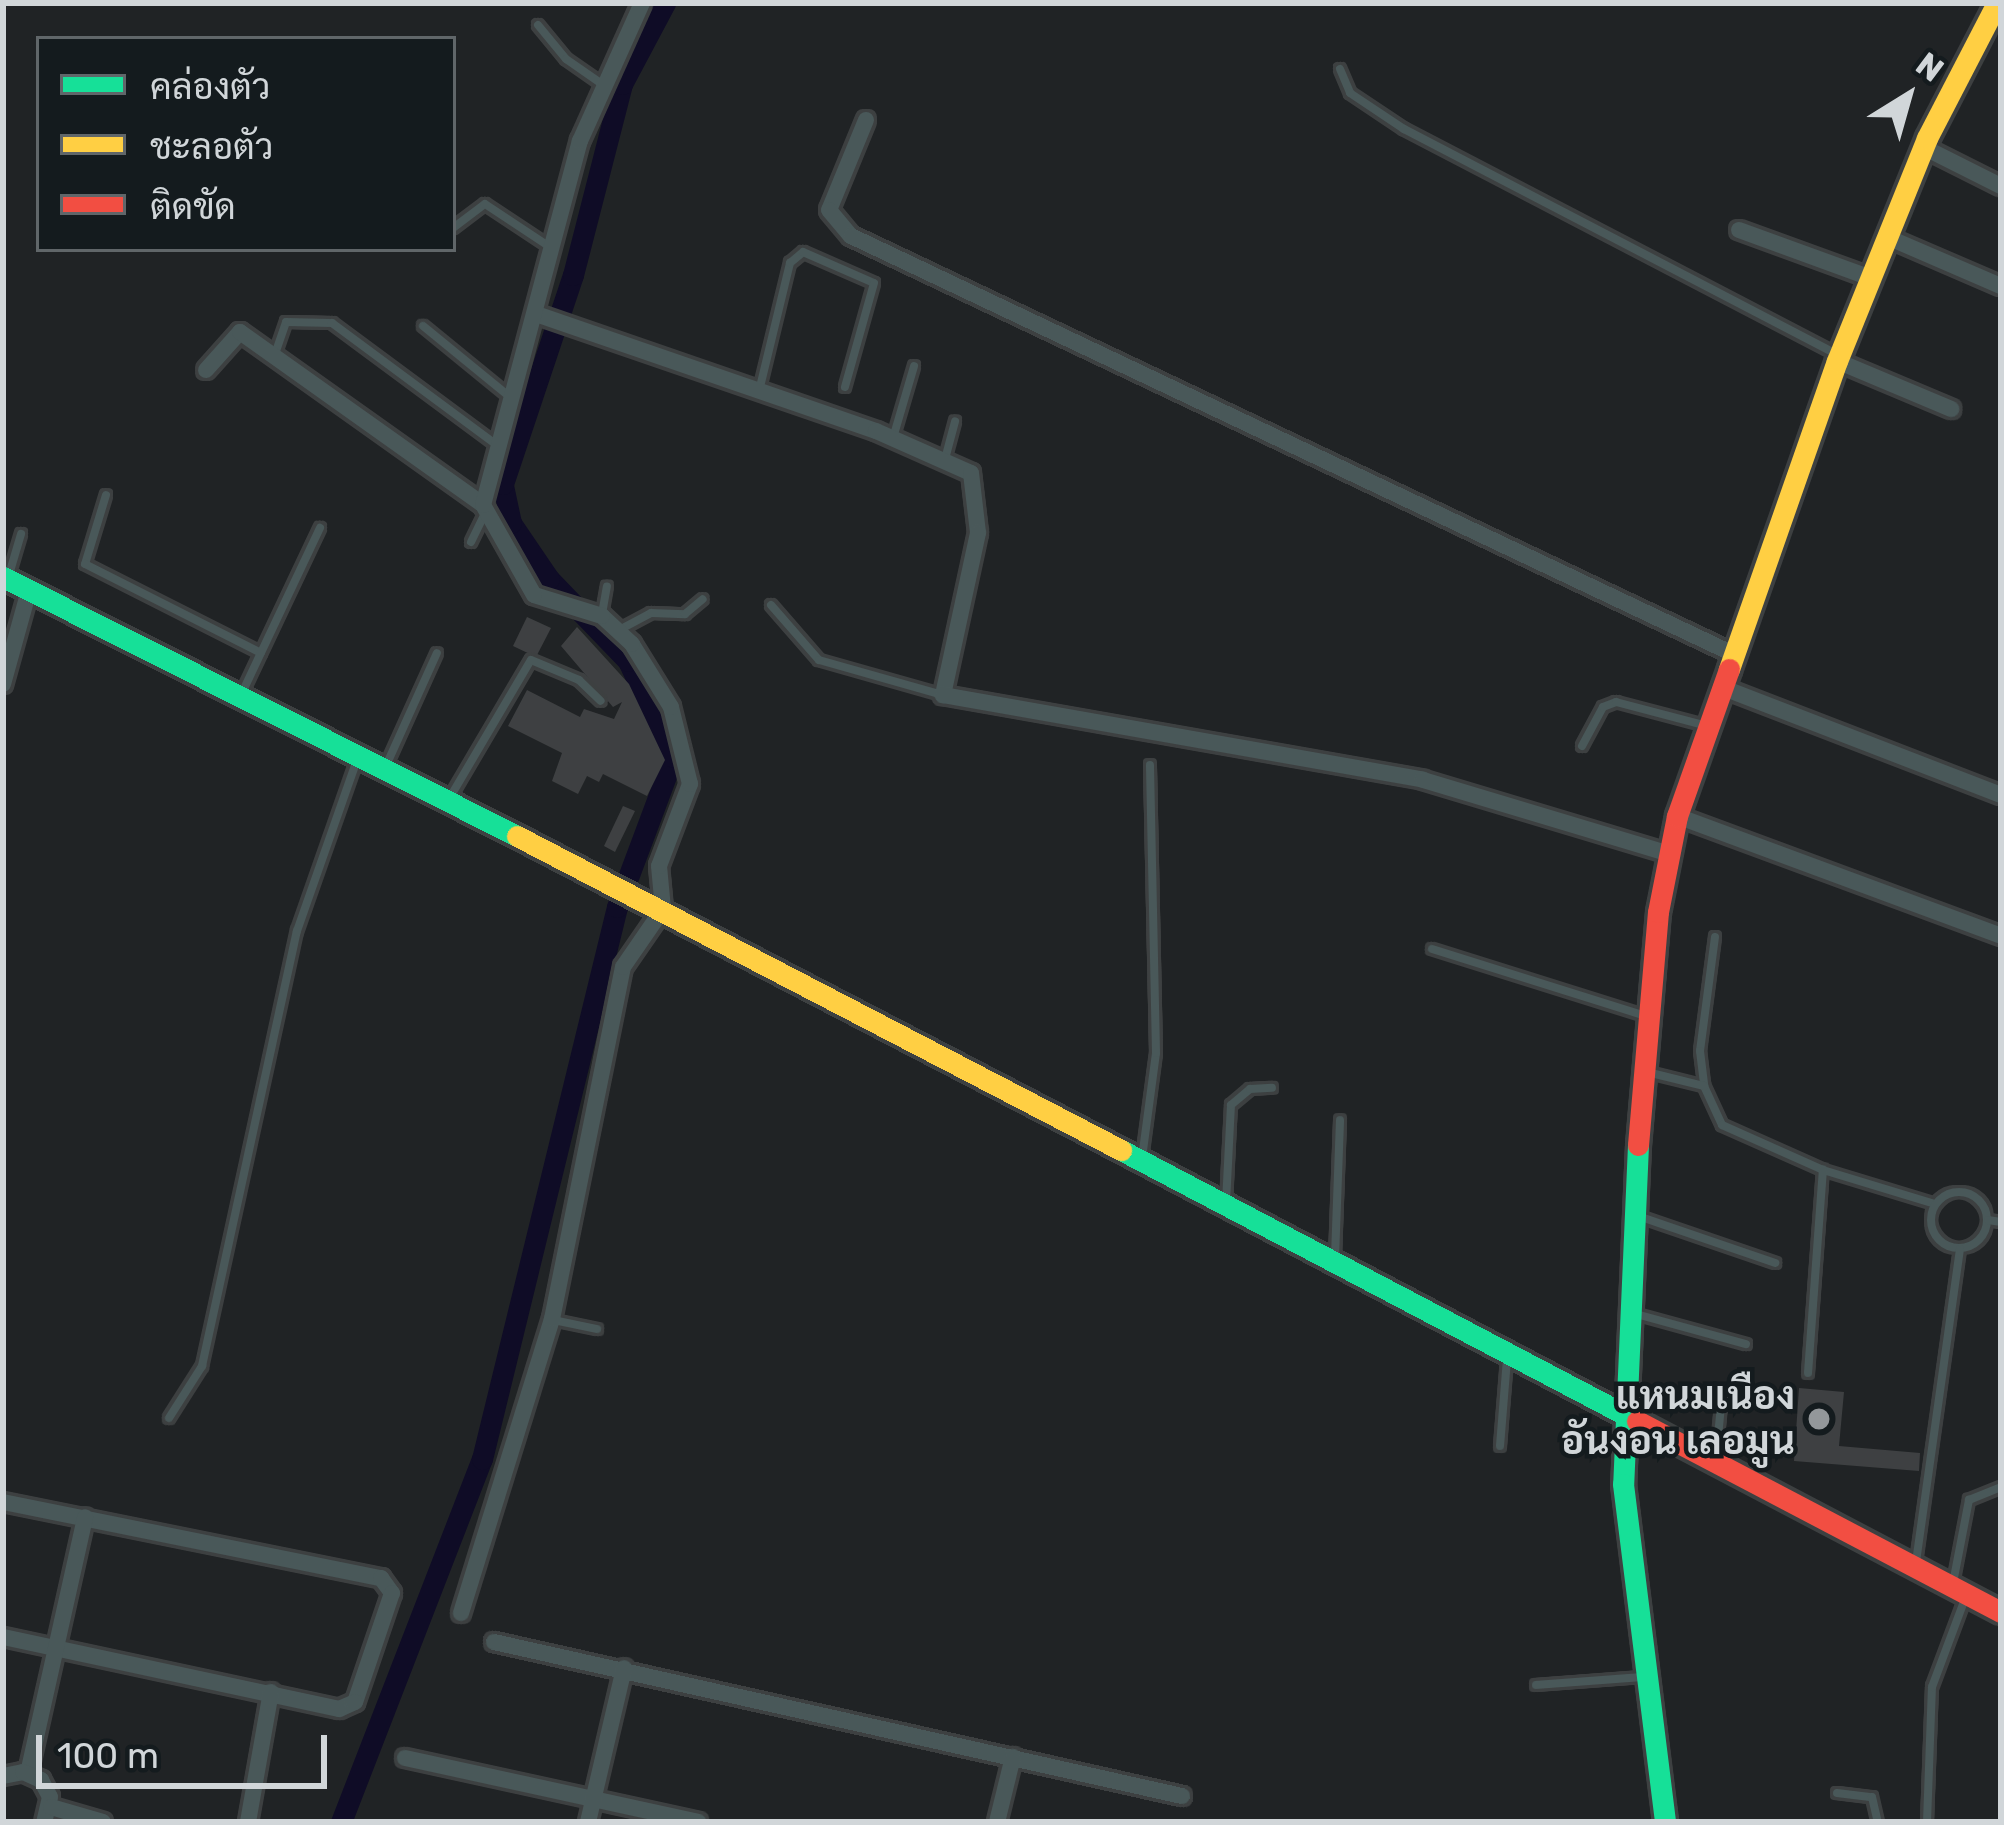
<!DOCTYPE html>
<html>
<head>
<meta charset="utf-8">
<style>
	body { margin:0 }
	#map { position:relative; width:2004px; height:1825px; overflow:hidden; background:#202325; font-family:Rubik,Sarabun,sans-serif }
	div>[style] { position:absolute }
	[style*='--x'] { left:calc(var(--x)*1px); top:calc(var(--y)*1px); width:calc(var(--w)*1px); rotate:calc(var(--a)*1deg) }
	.canal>* { height:21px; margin:-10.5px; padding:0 10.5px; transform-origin:10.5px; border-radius:10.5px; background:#0f0c26 }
	.building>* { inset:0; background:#3e4042 }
	.roads { filter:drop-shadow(3px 0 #3d4041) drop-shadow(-3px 0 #3d4041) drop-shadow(0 3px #3d4041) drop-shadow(0 -3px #3d4041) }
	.lane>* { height:8px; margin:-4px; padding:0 4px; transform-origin:4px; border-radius:4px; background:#495859 }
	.lane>.ring { margin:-4px; padding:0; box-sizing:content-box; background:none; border:8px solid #495859; border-radius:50% }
	.street>* { height:16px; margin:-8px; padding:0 8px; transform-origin:8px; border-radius:8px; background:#495859 }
	.fast>* { height:21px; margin:-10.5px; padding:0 10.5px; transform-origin:10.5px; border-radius:10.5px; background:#16e098 }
	.slow>* { height:21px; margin:-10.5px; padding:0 10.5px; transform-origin:10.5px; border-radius:10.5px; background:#ffcf43 }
	.jam>* { height:21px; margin:-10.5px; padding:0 10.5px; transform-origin:10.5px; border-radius:10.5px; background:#f24e42 }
	.dots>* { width:33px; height:33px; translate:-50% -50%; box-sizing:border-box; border:6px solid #141b1e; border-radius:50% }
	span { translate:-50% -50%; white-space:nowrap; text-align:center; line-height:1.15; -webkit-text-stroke:9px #141b1e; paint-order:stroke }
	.poi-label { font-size:39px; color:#d1d6d9; font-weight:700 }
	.right { translate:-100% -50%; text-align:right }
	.frame { position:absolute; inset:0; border:6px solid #d1d6d9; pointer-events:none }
	.legend { position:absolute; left:36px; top:36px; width:420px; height:216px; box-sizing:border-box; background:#141b1e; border:3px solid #606669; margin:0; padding:15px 21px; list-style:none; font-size:36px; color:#d1d6d9 }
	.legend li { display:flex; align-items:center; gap:24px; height:60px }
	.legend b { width:60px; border:3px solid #606669 }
	.north { position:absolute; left:1848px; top:36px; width:120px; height:120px; -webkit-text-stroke:9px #141b1e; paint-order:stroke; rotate:37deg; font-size:33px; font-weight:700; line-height:48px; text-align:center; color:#d1d6d9 }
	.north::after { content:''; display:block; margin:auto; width:42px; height:54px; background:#d1d6d9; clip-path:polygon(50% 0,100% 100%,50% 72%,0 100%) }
	.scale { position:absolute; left:36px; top:1735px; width:291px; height:54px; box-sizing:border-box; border:6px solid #d1d6d9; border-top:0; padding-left:15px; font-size:36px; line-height:42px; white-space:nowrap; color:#d1d6d9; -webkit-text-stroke:9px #141b1e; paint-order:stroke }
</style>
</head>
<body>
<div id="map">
	<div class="canal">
		<i style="--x:341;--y:1822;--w:389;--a:-68.8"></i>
		<i style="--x:482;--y:1459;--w:568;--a:-76.26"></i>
		<i style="--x:617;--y:907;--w:160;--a:-69.5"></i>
		<i style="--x:673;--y:757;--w:106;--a:-115.1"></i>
		<i style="--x:628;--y:661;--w:114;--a:-133.9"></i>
		<i style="--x:549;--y:579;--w:68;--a:-124.2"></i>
		<i style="--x:511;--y:523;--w:40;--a:-102"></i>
		<i style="--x:503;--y:484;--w:220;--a:-71.5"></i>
		<i style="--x:573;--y:275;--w:197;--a:-75.6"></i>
		<i style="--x:622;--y:84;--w:92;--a:-62"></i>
	</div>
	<div class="building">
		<i style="clip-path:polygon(527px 617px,551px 628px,536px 657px,513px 646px)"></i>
		<i style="clip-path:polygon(577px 627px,629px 684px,665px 760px,647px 796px,603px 774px,599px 782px,587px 776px,578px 794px,552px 781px,562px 753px,508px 726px,527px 690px,580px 717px,584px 709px,614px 719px,622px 702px,613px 707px,561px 646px)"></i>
		<i style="clip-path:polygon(623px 806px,635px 811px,615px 852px,604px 846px)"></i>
		<i style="clip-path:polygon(1799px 1388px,1844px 1392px,1839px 1446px,1920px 1453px,1919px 1471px,1794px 1461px)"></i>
	</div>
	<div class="roads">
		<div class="lane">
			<i style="--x:538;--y:25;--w:44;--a:50.5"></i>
			<i style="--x:566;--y:59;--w:44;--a:34.8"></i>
			<i style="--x:1340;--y:69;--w:26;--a:67"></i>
			<i style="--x:1350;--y:93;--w:65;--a:33.7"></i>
			<i style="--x:1404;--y:129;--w:489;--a:27.5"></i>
			<i style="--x:453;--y:228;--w:40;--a:-37"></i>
			<i style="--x:485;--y:204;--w:82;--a:33.5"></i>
			<i style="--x:423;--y:326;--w:112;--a:39.2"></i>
			<i style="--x:274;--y:357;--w:37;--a:-71"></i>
			<i style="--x:286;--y:322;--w:46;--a:1.2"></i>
			<i style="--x:332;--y:323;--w:205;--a:36.5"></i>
			<i style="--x:760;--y:387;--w:128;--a:-76.4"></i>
			<i style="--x:790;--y:263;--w:17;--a:-40"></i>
			<i style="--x:803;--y:252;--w:77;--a:23.6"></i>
			<i style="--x:874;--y:283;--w:108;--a:105.6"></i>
			<i style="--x:893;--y:438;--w:75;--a:-73.7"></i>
			<i style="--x:945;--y:459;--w:39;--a:-75"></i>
			<i style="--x:106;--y:495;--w:72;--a:106.9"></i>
			<i style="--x:85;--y:564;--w:197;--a:26.8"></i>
			<i style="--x:471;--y:542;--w:32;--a:-64"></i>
			<i style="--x:8;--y:578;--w:46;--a:-73.5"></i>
			<i style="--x:771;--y:605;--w:73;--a:48.9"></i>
			<i style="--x:819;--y:660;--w:129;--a:15.8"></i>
			<i style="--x:602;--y:614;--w:28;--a:-80"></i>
			<i style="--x:621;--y:629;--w:34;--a:-28"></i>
			<i style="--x:651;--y:613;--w:34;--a:2"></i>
			<i style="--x:685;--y:614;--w:23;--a:-40"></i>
			<i style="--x:241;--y:695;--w:185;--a:-64.7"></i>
			<i style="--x:1582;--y:746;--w:44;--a:-61.7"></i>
			<i style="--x:1603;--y:707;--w:14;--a:-21"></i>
			<i style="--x:1616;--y:702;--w:90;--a:14.8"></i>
			<i style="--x:385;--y:768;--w:126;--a:-65.7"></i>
			<i style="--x:449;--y:799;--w:161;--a:-59.5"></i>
			<i style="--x:531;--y:660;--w:52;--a:22.6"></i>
			<i style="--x:579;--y:680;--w:30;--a:44"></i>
			<i style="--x:1715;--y:937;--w:115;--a:97.5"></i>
			<i style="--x:1700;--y:1051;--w:35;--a:83"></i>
			<i style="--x:1704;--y:1086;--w:43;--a:65.2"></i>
			<i style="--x:1722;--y:1125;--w:111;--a:24"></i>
			<i style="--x:1823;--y:1170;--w:117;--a:16.9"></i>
			<i style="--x:1432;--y:949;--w:220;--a:17.4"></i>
			<i style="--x:1647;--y:1072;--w:59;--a:13.8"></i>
			<i style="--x:1142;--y:1158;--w:106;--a:-82.4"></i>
			<i style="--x:1156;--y:1053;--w:288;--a:-91.2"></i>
			<i class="ring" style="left:1931px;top:1192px;width:48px;height:48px"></i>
			<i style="--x:1226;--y:1203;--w:98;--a:-87.1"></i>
			<i style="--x:1231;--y:1105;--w:25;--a:-40"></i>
			<i style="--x:1250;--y:1089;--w:22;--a:-3"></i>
			<i style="--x:1641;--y:1217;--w:142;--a:18.9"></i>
			<i style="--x:1988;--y:1220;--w:13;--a:9"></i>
			<i style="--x:1335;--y:1257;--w:137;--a:-87.9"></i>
			<i style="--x:1636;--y:1314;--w:114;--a:15.3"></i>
			<i style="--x:553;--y:1320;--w:45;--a:11.6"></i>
			<i style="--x:1808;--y:1373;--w:204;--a:-85.8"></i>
			<i style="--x:169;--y:1418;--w:62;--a:-57.6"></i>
			<i style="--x:202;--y:1366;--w:445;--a:-77.7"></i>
			<i style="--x:297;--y:931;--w:184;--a:-70.7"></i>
			<i style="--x:1500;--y:1446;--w:87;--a:-85.4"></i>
			<i style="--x:1716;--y:1458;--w:64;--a:-84.6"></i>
			<i style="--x:1916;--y:1562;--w:316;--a:-82"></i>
			<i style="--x:1953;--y:1583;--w:85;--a:-79.1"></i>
			<i style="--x:1969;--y:1500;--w:35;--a:-22"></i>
			<i style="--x:1536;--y:1685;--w:106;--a:-4.3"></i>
			<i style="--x:1837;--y:1793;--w:35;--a:7"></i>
			<i style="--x:1872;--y:1797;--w:26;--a:77"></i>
			<i style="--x:1927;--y:1822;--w:135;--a:-87.9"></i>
			<i style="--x:1932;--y:1687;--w:97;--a:-69.5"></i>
		</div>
		<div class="street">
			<i style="--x:866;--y:120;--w:97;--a:112.3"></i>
			<i style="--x:829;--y:210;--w:34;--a:50"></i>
			<i style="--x:851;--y:236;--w:974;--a:25.35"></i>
			<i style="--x:1923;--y:147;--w:87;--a:26.6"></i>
			<i style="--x:1739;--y:230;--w:140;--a:20"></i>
			<i style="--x:1887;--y:237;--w:124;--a:23.3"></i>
			<i style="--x:539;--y:315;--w:356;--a:19"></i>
			<i style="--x:876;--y:431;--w:104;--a:23.9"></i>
			<i style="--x:971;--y:473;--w:60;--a:83.3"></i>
			<i style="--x:978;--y:533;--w:166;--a:102.2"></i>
			<i style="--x:943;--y:695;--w:487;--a:10"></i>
			<i style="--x:1423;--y:780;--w:257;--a:16.7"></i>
			<i style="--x:1837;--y:361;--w:124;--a:22.8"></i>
			<i style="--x:206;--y:370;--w:51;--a:-48.2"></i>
			<i style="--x:240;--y:332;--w:298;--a:35.4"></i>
			<i style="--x:3;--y:684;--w:98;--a:-74.5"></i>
			<i style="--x:1721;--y:687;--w:300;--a:21.1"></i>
			<i style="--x:1677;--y:816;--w:346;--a:20.3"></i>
			<i style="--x:3;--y:1502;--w:386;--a:11.4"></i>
			<i style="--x:381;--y:1578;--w:19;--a:54"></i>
			<i style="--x:392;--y:1593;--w:115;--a:108.7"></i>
			<i style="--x:355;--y:1702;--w:17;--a:156"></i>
			<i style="--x:339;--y:1709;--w:344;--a:-167.9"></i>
			<i style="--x:461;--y:1613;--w:308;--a:-72.8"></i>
			<i style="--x:552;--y:1319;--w:359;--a:-78.6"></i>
			<i style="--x:623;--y:967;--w:70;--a:-55.4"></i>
			<i style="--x:663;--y:909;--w:43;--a:-95.3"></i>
			<i style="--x:659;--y:866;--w:88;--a:-69.3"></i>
			<i style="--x:690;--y:784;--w:79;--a:-103.9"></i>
			<i style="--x:671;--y:707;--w:74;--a:-121.8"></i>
			<i style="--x:632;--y:644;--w:41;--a:-137"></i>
			<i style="--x:602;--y:616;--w:71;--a:-162.8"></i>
			<i style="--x:534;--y:595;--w:103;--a:-119.5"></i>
			<i style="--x:483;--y:505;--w:377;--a:-75.1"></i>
			<i style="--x:580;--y:141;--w:151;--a:-65.8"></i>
			<i style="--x:494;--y:1642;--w:705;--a:12.62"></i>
			<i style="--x:405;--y:1758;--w:300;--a:12.3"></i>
			<i style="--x:28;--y:1773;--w:262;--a:-77.4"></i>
			<i style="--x:3;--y:1776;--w:20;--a:-11"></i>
			<i style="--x:23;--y:1772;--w:20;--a:24"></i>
			<i style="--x:41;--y:1780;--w:19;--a:62"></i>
			<i style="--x:50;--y:1797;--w:26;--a:103"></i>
			<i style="--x:51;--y:1807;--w:54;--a:16.1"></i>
			<i style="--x:248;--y:1822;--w:132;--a:-80"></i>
			<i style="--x:588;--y:1822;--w:158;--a:-76.8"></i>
			<i style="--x:997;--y:1822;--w:67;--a:-76.2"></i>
		</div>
		<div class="fast">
			<i style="--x:3;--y:577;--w:576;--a:26.74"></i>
			<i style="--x:1638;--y:1145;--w:339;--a:92.5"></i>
			<i style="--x:1623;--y:1484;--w:341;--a:82.9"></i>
			<i style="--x:1121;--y:1150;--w:583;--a:27.71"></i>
		</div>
		<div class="slow">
			<i style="--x:1729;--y:669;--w:326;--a:-70.7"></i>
			<i style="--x:1837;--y:361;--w:240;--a:-68"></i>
			<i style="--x:1927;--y:138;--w:152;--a:-62.6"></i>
			<i style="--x:517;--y:836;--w:681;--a:27.47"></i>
		</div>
		<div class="jam">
			<i style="--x:1638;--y:1145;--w:234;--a:-85.1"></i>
			<i style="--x:1658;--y:912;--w:98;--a:-78.8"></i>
			<i style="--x:1677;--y:816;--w:156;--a:-70.5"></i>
			<i style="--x:1637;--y:1421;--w:411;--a:27.7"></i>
		</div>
	</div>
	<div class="dots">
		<i style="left:1819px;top:1419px;background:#93979a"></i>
	</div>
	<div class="poi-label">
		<span class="right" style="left:1795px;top:1419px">แหนมเนือง<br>อันงอน เลอมูน</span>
	</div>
	<div class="frame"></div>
	<ul class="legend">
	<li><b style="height:15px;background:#16e098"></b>คล่องตัว</li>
	<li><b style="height:15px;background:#ffcf43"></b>ชะลอตัว</li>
	<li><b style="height:15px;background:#f24e42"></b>ติดขัด</li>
	</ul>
	<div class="north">N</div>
	<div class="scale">100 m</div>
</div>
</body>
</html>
